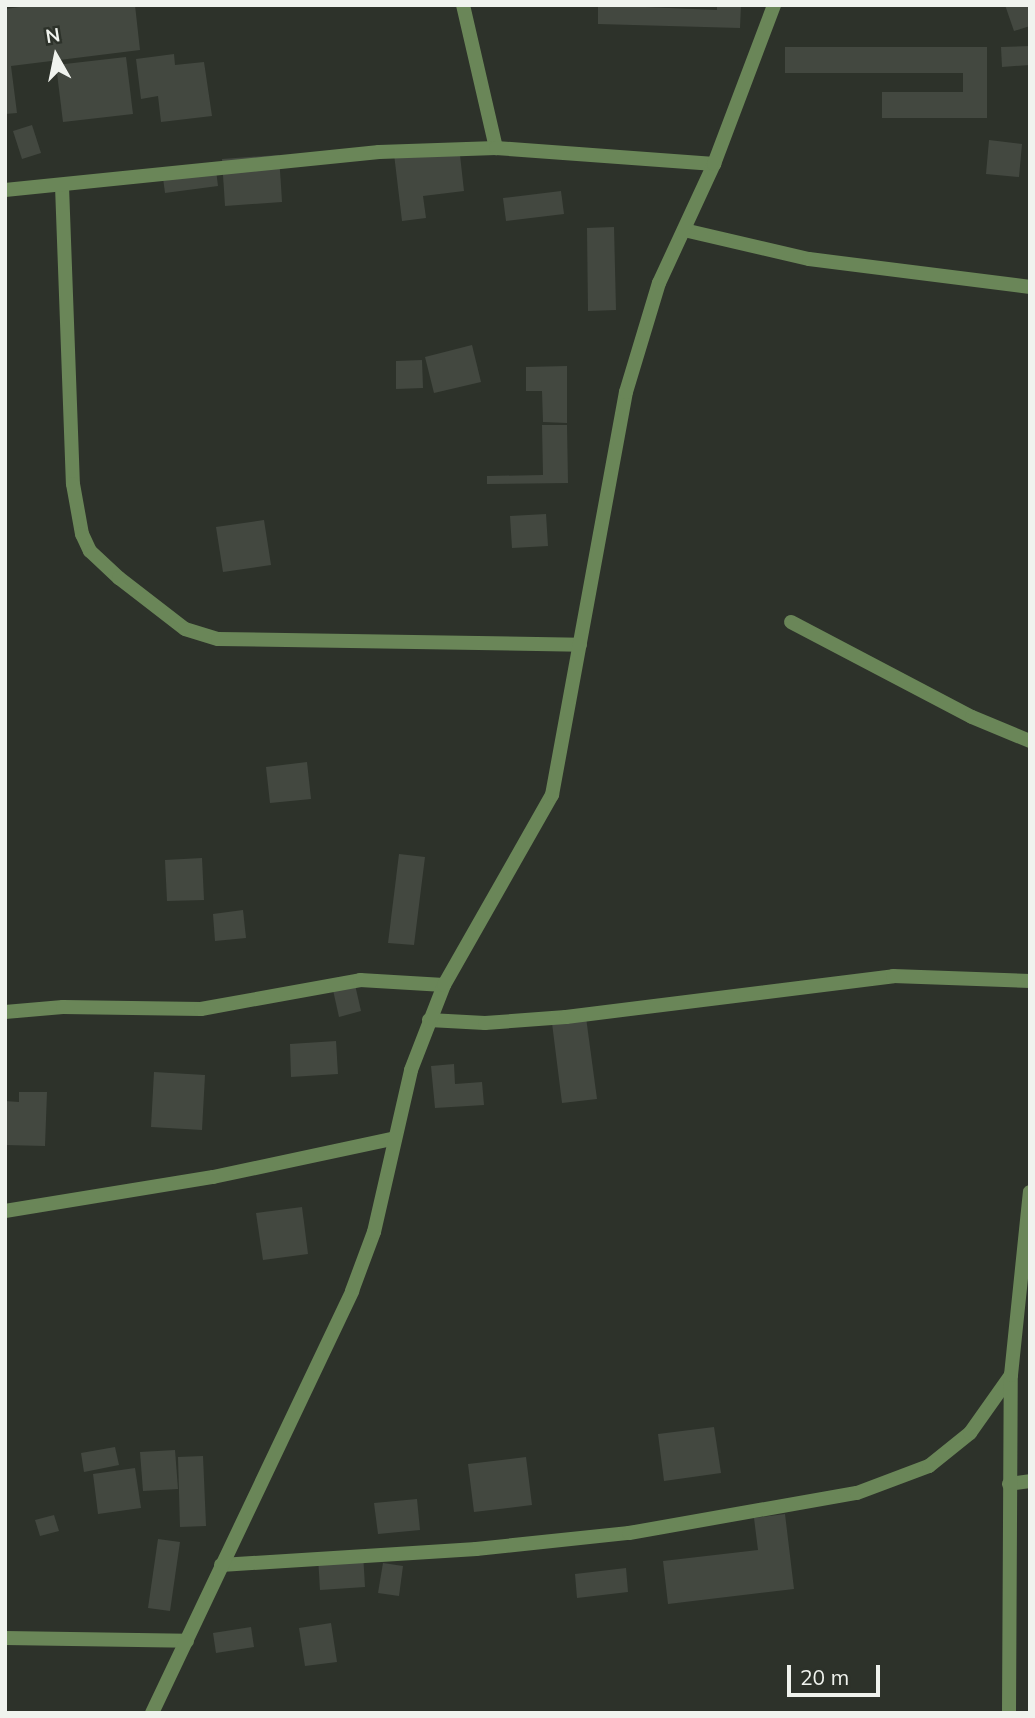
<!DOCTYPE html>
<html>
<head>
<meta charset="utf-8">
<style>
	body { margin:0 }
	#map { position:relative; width:1035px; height:1718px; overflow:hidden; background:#2d322a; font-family:Mulish,sans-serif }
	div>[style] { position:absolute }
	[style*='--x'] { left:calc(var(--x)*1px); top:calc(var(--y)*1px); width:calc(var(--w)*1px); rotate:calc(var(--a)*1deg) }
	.building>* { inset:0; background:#434840 }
	.minor>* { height:14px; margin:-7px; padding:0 7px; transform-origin:7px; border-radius:7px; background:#6a8658 }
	span { translate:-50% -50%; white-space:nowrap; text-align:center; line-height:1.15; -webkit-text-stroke:6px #2d322a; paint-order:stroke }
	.frame { position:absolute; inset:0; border:7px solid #f0f3ee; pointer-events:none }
	.north { position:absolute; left:21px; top:21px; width:70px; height:70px; -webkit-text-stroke:5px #2d322a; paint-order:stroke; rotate:351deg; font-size:19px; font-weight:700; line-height:28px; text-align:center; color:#f0f3ee }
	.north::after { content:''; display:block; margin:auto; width:24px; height:32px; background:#f0f3ee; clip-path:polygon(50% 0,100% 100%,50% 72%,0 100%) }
	.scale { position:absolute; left:787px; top:1665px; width:93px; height:32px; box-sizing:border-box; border:4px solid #f0f3ee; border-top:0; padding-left:9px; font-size:21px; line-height:24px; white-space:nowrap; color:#f0f3ee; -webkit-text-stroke:5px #2d322a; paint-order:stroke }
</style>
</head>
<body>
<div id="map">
	<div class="building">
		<i style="clip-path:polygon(35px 5px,135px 5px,140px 50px,11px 66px,17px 113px,5px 114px,5px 9px)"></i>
		<i style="clip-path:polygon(598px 5px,717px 10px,717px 5px,741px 5px,740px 28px,598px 24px)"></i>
		<i style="clip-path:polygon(1005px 5px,1030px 5px,1030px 26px,1014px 31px)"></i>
		<i style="clip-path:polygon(1030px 46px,1030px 65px,1002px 67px,1001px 47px)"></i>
		<i style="clip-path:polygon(785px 47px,987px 47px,987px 118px,882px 118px,882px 92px,963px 92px,963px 73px,785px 73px)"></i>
		<i style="clip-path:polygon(174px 54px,175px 65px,204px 62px,212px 116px,161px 122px,158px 96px,141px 99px,136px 59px)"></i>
		<i style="clip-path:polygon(126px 57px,133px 114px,63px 122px,56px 65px)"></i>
		<i style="clip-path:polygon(32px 125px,41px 153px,22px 159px,13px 131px)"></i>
		<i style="clip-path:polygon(989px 140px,1022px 144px,1019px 177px,986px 174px)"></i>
		<i style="clip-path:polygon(459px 146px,464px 191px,423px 196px,426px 218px,402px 221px,394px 154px)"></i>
		<i style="clip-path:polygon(279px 155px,282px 202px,225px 206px,222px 159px)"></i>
		<i style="clip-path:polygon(215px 162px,218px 186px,165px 193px,162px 170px)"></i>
		<i style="clip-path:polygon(561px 191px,564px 214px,506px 221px,503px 198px)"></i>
		<i style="clip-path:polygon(614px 227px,616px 310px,588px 311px,587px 228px)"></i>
		<i style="clip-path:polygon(472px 345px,481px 382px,434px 393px,425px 357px)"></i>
		<i style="clip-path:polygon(422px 360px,423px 388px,396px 389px,396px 361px)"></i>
		<i style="clip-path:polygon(567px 366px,567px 423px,543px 422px,542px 391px,526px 391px,526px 367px)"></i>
		<i style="clip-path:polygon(542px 425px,567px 425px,568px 483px,487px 484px,487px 476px,543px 475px)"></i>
		<i style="clip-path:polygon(546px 514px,548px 546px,512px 548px,510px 516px)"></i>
		<i style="clip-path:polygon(264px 520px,271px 565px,223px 572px,216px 527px)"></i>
		<i style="clip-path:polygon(307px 762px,311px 799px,270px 803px,266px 767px)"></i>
		<i style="clip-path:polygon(399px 854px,425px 857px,414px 945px,388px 943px)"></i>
		<i style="clip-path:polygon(202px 858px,204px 900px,167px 901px,165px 860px)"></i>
		<i style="clip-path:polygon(243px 910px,246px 938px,215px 941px,213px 914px)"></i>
		<i style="clip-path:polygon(353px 976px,361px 1011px,339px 1017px,331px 981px)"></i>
		<i style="clip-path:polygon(585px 1010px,597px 1099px,562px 1103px,551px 1015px)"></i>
		<i style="clip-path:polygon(336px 1041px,338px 1074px,291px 1077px,290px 1044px)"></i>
		<i style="clip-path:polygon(454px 1064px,455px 1084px,482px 1082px,484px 1105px,435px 1108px,431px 1066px)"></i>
		<i style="clip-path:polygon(154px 1072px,205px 1075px,202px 1130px,151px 1127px)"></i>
		<i style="clip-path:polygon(19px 1092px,47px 1092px,45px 1146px,5px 1145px,5px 1101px,19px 1102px)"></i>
		<i style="clip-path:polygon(302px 1207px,308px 1254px,263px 1260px,256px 1213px)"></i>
		<i style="clip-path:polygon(714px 1427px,721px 1473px,664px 1481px,658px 1434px)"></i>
		<i style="clip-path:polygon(115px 1447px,119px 1465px,84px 1472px,81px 1453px)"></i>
		<i style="clip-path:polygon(175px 1450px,178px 1489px,143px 1491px,140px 1452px)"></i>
		<i style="clip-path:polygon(203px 1456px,206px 1526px,180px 1527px,178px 1457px)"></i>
		<i style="clip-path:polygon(526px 1457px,532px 1505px,474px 1512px,468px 1464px)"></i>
		<i style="clip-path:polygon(135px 1468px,141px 1508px,98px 1514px,93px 1474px)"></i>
		<i style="clip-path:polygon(417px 1499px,420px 1530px,378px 1534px,374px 1503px)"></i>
		<i style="clip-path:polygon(785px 1514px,794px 1589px,668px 1604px,663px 1561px,758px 1550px,754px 1518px)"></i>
		<i style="clip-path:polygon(54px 1515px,59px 1531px,40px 1536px,35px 1520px)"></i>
		<i style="clip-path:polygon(158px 1539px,180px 1542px,170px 1611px,148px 1608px)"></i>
		<i style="clip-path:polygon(363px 1553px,365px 1587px,320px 1590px,318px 1556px)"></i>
		<i style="clip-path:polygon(383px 1563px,403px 1566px,399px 1596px,378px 1593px)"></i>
		<i style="clip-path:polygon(626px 1568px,628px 1592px,577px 1598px,575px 1574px)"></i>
		<i style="clip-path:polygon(331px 1623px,337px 1662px,305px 1666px,299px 1628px)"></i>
		<i style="clip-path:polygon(251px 1627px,254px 1647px,216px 1653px,213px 1633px)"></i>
	</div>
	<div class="minor">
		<i style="--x:463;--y:5;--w:147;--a:77"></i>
		<i style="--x:62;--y:186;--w:298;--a:87.9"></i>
		<i style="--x:73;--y:484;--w:51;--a:79.8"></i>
		<i style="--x:82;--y:534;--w:19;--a:65"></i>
		<i style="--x:90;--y:551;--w:40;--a:43"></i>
		<i style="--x:119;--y:578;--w:83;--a:37.7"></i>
		<i style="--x:185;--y:629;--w:34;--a:17"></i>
		<i style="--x:218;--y:639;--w:362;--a:0.9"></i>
		<i style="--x:5;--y:190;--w:376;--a:-5.8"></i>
		<i style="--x:379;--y:152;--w:117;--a:-2"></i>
		<i style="--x:496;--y:148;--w:219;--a:4.2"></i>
		<i style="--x:684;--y:230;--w:128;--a:13.1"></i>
		<i style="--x:809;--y:259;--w:223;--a:7.2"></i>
		<i style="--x:791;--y:622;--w:204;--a:27.7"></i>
		<i style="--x:972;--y:717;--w:63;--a:22.5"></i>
		<i style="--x:5;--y:1012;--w:58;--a:-4.9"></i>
		<i style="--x:63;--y:1007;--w:138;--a:0.8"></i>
		<i style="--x:201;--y:1009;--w:162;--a:-10.3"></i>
		<i style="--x:360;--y:980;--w:84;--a:3.4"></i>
		<i style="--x:429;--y:1020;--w:56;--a:3.1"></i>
		<i style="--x:485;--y:1023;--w:81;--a:-4.2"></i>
		<i style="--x:566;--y:1017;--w:330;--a:-7.1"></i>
		<i style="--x:893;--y:976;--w:137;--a:2.1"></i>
		<i style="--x:5;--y:1211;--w:211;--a:-9.3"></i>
		<i style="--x:213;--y:1177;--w:183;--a:-12"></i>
		<i style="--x:1009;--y:1484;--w:21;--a:-8"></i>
		<i style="--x:221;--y:1565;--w:256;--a:-3.6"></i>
		<i style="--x:476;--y:1549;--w:154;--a:-6"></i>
		<i style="--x:629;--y:1533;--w:231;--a:-10"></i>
		<i style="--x:857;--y:1493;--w:77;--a:-20.6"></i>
		<i style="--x:929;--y:1466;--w:53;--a:-38.8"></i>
		<i style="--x:970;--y:1433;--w:71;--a:-54.7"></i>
		<i style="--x:5;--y:1638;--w:182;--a:0.9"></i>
		<i style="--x:152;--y:1713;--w:467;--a:-64.6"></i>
		<i style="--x:352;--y:1291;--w:63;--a:-69.6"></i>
		<i style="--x:374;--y:1232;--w:166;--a:-77.1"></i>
		<i style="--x:411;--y:1070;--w:91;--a:-68.8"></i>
		<i style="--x:444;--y:985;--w:219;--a:-60.4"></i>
		<i style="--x:552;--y:795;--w:410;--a:-79.6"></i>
		<i style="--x:626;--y:392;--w:114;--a:-73.2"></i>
		<i style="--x:659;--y:283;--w:131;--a:-65.2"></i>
		<i style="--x:714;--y:164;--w:170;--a:-69.3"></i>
		<i style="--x:1009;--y:1713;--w:338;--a:-89.7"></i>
		<i style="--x:1011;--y:1375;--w:184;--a:-84.1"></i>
	</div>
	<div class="frame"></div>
	<div class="north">N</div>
	<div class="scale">20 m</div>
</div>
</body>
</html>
